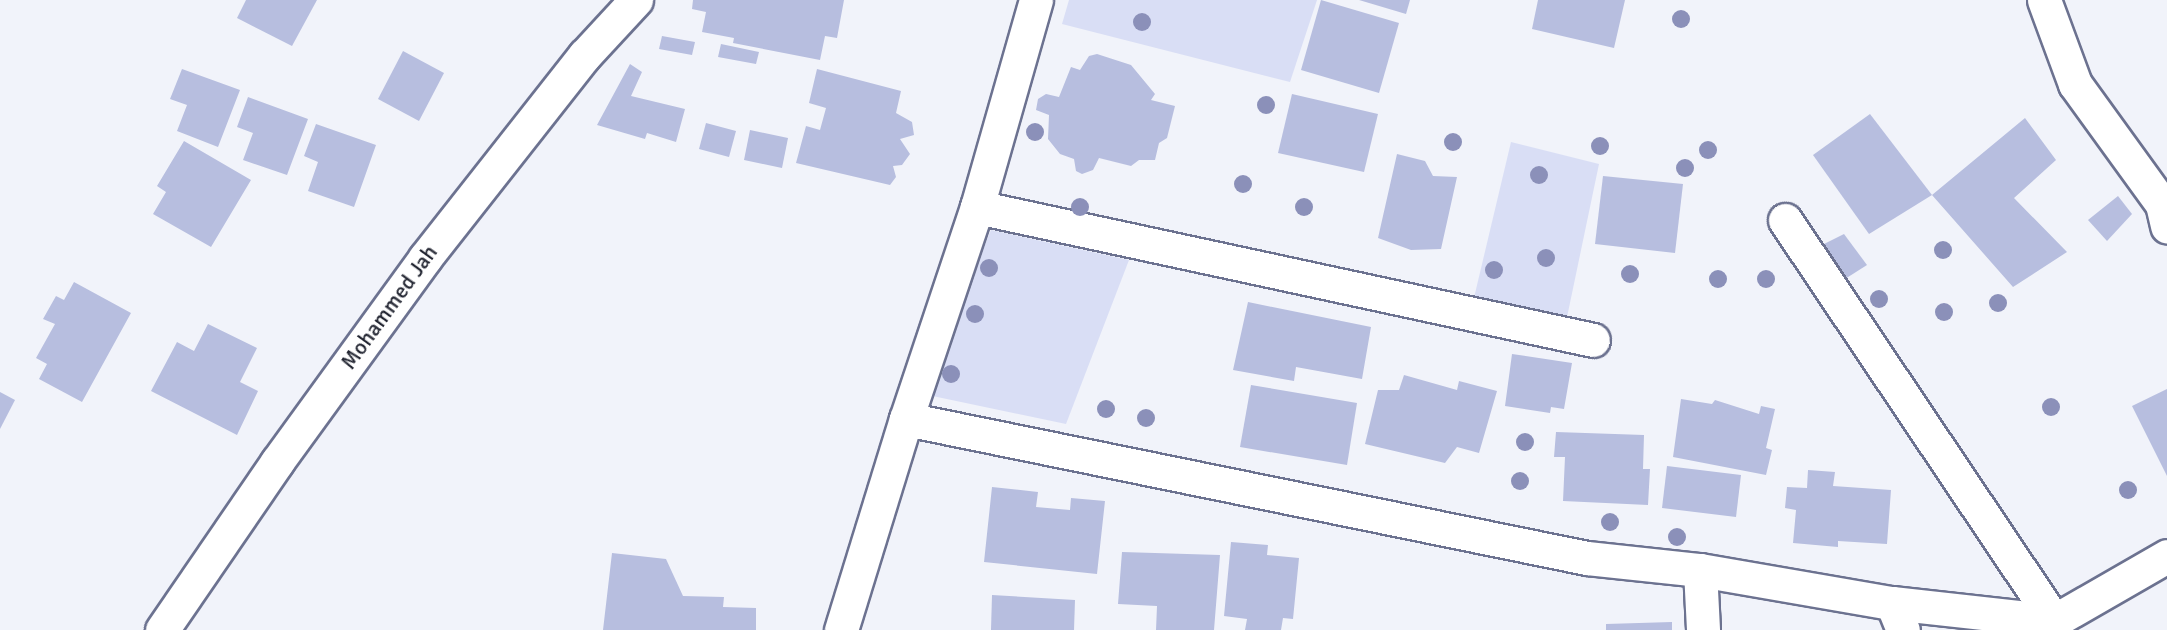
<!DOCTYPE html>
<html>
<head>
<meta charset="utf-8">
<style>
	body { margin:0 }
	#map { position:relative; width:2167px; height:630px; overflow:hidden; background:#f1f3fa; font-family:Signika,sans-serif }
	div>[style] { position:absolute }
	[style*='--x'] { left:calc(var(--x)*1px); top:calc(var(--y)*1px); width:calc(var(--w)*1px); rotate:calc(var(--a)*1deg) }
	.green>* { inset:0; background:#d9def5 }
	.building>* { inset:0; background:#b7bedf }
	.roads { filter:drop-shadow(2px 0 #6c7290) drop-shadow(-2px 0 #6c7290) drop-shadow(0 2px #6c7290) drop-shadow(0 -2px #6c7290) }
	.street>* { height:33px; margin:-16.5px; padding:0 16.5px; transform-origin:16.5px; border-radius:16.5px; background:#fff }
	.secondary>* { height:33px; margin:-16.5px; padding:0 16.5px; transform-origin:16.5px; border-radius:16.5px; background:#fff }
	.trees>* { width:18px; height:18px; margin:-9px; border-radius:50%; background:#8b90b9 }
	span { translate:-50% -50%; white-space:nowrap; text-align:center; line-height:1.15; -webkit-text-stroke:6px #fff; paint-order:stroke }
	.street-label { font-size:22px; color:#232632 }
</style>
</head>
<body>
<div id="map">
	<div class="green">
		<i style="clip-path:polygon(1069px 0,1317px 0,1290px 82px,1062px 24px)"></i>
		<i style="clip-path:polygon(1511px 142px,1599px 164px,1566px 322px,1473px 302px)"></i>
		<i style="clip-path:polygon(991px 230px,1129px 260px,1066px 424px,923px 394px)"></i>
	</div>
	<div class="building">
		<i style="clip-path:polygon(246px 0,317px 0,292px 46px,237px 18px)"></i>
		<i style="clip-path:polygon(693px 0,844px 0,837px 38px,825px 36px,820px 60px,733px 43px,734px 38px,702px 32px,706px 12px,692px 9px)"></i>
		<i style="clip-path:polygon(1321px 0,1399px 23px,1379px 93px,1301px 70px)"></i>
		<i style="clip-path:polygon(1359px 0,1410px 0,1406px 14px)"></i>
		<i style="clip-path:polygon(1538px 0,1625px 0,1614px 48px,1532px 29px)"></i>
		<i style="clip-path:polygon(662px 36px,695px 42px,692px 55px,659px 49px)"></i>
		<i style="clip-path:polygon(721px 44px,759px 52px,756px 64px,718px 57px)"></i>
		<i style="clip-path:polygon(403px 51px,444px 73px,419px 121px,378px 99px)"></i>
		<i style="clip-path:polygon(1097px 54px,1131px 65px,1155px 94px,1151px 100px,1175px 106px,1167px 138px,1159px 143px,1155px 160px,1139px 160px,1131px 166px,1099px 158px,1093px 170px,1082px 174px,1076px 171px,1074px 159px,1060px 154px,1048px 139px,1049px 115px,1036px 110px,1038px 99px,1046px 94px,1059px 97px,1071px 67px,1080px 70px,1089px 56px)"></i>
		<i style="clip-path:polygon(630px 64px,642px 72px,631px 96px,685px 109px,676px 142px,647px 133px,645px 139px,597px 125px)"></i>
		<i style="clip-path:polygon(182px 69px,240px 90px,218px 147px,177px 131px,187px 105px,170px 99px)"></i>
		<i style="clip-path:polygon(817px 69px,901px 91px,896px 113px,912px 122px,914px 135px,900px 139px,910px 154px,902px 165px,893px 166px,896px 177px,890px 185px,796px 163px,806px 126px,820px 130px,826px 108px,809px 103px)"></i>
		<i style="clip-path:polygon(1292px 94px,1378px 114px,1364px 172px,1278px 153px)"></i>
		<i style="clip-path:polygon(248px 97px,308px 119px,287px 175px,243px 160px,253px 133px,237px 127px)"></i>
		<i style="clip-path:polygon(1870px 114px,1932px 195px,1869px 234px,1813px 155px)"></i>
		<i style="clip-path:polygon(2025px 118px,2056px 160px,2014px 198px,2067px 252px,2013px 287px,1932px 195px)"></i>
		<i style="clip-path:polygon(706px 123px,736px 131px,729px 157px,699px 149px)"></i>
		<i style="clip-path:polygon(316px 124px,376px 145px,354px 207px,308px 191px,318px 162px,304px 156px)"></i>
		<i style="clip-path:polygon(750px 130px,788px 138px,782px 168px,744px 160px)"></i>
		<i style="clip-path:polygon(184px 141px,251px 180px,211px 247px,153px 214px,166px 192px,157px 186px)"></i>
		<i style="clip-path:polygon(1397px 154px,1425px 161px,1433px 176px,1457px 177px,1441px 249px,1411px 250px,1378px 238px)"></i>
		<i style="clip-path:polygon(1603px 176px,1683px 184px,1675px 253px,1595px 244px)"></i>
		<i style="clip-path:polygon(2118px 196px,2132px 214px,2107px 241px,2088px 220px)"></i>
		<i style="clip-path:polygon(1844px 234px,1867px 265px,1845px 279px,1822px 245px)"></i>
		<i style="clip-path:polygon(74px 282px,131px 313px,82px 402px,39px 379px,47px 364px,36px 358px,55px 324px,43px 319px,56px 296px,64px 300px)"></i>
		<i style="clip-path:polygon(1248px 302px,1371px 327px,1362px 379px,1296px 367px,1294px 381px,1233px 370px)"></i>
		<i style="clip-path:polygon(208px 324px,257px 348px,240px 382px,258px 391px,237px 435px,151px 391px,177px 342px,194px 351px)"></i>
		<i style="clip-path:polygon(1512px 354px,1572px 363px,1564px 409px,1551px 407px,1550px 413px,1505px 406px)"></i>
		<i style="clip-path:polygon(1404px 375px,1457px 390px,1459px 381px,1497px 391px,1479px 453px,1457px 447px,1445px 463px,1365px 444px,1378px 390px,1399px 390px)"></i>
		<i style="clip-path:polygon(1251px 385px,1357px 403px,1347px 465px,1240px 447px)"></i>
		<i style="clip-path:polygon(2167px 389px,2167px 476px,2132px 406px)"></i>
		<i style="clip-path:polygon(0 392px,15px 400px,0 429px)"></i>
		<i style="clip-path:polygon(1681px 399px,1712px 404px,1715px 400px,1759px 414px,1761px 406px,1775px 409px,1766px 448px,1772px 450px,1766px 475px,1673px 457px)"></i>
		<i style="clip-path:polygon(1556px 432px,1644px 435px,1643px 469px,1650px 469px,1648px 505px,1563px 501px,1565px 457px,1554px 457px)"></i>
		<i style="clip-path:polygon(1667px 466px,1741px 475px,1736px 517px,1662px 508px)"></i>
		<i style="clip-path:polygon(1808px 470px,1835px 472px,1833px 486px,1891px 490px,1887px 544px,1838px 541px,1838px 547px,1793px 543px,1796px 510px,1785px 508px,1787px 487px,1807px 488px)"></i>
		<i style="clip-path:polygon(992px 487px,1038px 492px,1036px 507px,1070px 510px,1071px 498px,1105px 501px,1097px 574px,984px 562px)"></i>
		<i style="clip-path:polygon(1231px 542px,1268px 545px,1267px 555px,1299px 558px,1293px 619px,1283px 618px,1281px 630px,1245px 630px,1247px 619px,1224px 616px)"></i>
		<i style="clip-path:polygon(1122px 552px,1220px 555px,1214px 630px,1156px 630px,1157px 606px,1118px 604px)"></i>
		<i style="clip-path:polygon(612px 553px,666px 559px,683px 596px,724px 597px,723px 607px,756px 608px,756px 630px,603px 630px)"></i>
		<i style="clip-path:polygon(992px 595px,1075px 600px,1074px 630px,991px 630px)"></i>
		<i style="clip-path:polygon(1672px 622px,1672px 630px,1606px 630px,1606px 624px)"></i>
	</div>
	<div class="roads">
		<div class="street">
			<i style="--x:2044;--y:0;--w:90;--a:69.7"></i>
			<i style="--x:2075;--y:84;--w:148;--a:54.1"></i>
			<i style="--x:2162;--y:204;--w:23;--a:77"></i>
			<i style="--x:977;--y:207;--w:630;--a:12.18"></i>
			<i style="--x:1785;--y:220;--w:483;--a:56.1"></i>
			<i style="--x:906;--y:419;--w:695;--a:11.54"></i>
			<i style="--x:1587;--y:558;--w:114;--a:6.1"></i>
			<i style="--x:1700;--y:570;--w:195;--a:9.8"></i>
			<i style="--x:1892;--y:603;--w:29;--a:68"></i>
			<i style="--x:1700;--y:570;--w:60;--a:87.1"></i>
			<i style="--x:1892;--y:603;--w:163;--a:6.3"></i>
			<i style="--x:2054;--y:621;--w:130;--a:-29.9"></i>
			<i style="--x:841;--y:630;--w:221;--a:-72.9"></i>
			<i style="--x:906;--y:419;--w:224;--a:-71.5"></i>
			<i style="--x:977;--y:207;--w:215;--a:-74.1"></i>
		</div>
		<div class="secondary">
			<i style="--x:162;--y:630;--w:204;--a:-55.6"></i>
			<i style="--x:277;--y:462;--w:252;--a:-54"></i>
			<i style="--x:425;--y:258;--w:258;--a:-51.8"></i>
			<i style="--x:585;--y:55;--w:75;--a:-47.2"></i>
		</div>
	</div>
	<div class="trees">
		<i style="left:1681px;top:19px"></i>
		<i style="left:1142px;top:22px"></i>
		<i style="left:1266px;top:105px"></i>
		<i style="left:1035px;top:132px"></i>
		<i style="left:1453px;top:142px"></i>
		<i style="left:1600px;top:146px"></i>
		<i style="left:1708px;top:150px"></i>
		<i style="left:1685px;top:168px"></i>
		<i style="left:1539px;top:175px"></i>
		<i style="left:1243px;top:184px"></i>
		<i style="left:1080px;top:207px"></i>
		<i style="left:1304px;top:207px"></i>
		<i style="left:1943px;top:250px"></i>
		<i style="left:1546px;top:258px"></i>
		<i style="left:989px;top:268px"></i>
		<i style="left:1494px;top:270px"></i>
		<i style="left:1630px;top:274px"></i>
		<i style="left:1718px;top:279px"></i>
		<i style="left:1766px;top:279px"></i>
		<i style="left:1879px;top:299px"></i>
		<i style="left:1998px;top:303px"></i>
		<i style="left:1944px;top:312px"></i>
		<i style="left:975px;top:314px"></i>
		<i style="left:951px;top:374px"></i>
		<i style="left:2051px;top:407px"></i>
		<i style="left:1106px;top:409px"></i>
		<i style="left:1146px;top:418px"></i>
		<i style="left:1525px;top:442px"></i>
		<i style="left:1520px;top:481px"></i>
		<i style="left:2128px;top:490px"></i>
		<i style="left:1610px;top:522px"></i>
		<i style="left:1677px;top:537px"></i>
	</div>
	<div class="street-label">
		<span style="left:389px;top:307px;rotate:-54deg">Mohammed Jah</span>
	</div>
</div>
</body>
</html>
